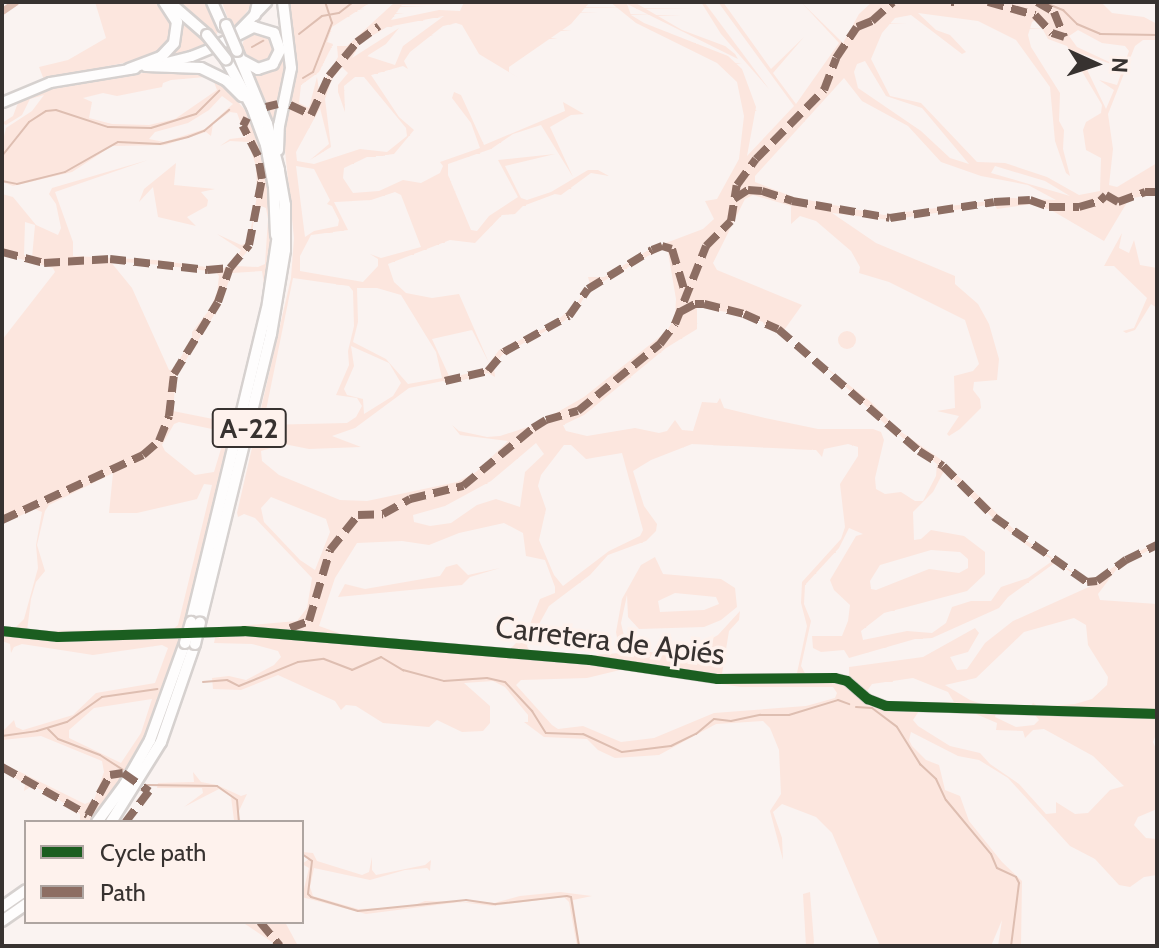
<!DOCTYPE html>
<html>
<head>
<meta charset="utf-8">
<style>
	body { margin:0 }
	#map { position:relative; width:1159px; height:948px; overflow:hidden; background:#faf3f1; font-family:Cabin,sans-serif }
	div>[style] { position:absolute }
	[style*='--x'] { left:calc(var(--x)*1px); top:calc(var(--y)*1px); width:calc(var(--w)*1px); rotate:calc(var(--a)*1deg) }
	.green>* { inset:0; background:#fce6de }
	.round { border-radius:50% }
	.stream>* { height:2px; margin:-1px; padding:0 1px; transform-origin:1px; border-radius:1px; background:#debeb1 }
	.river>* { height:7px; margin:-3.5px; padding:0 3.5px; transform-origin:3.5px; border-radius:3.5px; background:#debeb1 }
	.roads { filter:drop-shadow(2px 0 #d6d1cf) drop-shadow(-2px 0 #d6d1cf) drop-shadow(0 2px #d6d1cf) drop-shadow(0 -2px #d6d1cf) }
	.tertiary>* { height:6px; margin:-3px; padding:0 3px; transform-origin:3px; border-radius:3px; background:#fefdfd }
	.trunk>* { height:9px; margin:-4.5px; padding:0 4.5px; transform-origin:4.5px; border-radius:4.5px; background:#fefdfd }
	.motorway>* { height:10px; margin:-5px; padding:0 5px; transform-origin:5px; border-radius:5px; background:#fefdfd }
	.bridges { filter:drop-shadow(2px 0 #d6d1cf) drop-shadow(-2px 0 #d6d1cf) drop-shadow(0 2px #d6d1cf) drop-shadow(0 -2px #d6d1cf) }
	.motorway-bridge>* { height:10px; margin:-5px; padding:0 5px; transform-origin:5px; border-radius:5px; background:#fefdfd }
	.quiet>* { height:8px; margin-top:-4px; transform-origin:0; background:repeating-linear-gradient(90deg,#8d6e63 0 16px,transparent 0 24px) }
	.cycleway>* { height:10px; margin:-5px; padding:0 5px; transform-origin:5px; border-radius:5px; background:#1b5e20 }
	span { translate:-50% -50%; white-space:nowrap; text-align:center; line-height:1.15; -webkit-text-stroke:7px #fef2ed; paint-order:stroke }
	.shield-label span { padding:2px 6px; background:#fef2ed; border:2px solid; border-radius:6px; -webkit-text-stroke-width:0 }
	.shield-label { font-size:28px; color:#373230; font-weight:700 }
	.street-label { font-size:30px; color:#373230 }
	.frame { position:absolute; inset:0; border:4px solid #373230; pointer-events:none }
	.legend { position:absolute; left:24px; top:820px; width:280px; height:104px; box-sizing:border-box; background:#fef2ed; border:2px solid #aea5a1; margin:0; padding:10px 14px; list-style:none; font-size:24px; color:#373230 }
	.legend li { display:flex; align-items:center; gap:16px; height:40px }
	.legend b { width:40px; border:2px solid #aea5a1 }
	.north { position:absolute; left:1055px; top:24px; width:80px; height:80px; -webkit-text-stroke:6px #fef2ed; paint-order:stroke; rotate:93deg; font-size:22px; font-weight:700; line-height:32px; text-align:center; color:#373230 }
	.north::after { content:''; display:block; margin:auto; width:28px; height:36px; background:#373230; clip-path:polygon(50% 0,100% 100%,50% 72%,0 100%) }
</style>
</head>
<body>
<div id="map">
	<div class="green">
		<i style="clip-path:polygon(95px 2px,157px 2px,172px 22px,171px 38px,161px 52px,142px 59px,44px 80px,39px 67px,68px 60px,106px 38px)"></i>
		<i style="clip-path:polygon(174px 2px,208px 2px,219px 29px,214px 40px)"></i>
		<i style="clip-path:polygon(222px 2px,254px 2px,236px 26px,229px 22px)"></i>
		<i style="clip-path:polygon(evenodd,286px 2px,371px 2px,332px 27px,327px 42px,333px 44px,319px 72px,301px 85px,299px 103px,309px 108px,317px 77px,319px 90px,338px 57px,337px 46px,347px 46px,395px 2px,404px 2px,391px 20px,439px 10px,460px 11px,464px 2px,590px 2px,571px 24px,509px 67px,509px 72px,522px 80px,479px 54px,462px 25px,456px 23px,443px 26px,410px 52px,404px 61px,408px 69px,403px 66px,371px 75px,399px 117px,414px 130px,394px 154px,367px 157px,344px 168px,343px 178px,353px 193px,379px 191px,403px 180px,421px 183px,440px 173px,443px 166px,440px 162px,480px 148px,471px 123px,452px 98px,454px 92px,461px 95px,484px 145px,565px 111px,563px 102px,584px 114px,571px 115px,550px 127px,573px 177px,541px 125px,513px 134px,491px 149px,448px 164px,448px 175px,471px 230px,477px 231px,489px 216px,518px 197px,498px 160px,555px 154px,505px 166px,521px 198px,527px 200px,551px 192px,588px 170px,598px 170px,609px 176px,591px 173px,561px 195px,555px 194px,523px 206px,515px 214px,502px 215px,475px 243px,450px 240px,388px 264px,394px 282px,406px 293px,432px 298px,459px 294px,489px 363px,472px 330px,432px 339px,450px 378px,485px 369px,499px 350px,553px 324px,577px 303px,590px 284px,588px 277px,604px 277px,650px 249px,703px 229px,714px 219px,705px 201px,717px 199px,739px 159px,744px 116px,737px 82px,717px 63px,636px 23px,610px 2px,634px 2px,682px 30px,725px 46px,735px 54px,738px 59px,627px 4px,631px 15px,644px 23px,728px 56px,742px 69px,756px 107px,747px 156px,794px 106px,718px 2px,723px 2px,771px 69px,804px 37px,773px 73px,796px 104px,839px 43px,801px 2px,843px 43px,859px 14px,872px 2px,1101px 2px,1112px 13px,1144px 17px,1157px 24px,1157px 40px,1143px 40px,1135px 46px,1108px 114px,1113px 149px,1109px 185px,1117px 187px,1157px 163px,1157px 193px,1129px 199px,1104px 241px,1051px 210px,1031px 204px,997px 209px,994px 204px,988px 205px,890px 220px,832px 213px,876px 243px,955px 276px,955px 284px,978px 304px,989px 324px,999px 359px,997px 380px,974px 382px,973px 390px,980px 399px,981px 408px,960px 429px,949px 436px,947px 434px,959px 416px,937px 411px,955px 408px,954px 376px,973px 371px,979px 364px,965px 320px,889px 282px,859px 273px,860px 267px,851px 251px,816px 221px,800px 216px,791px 224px,791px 206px,753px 195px,745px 199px,713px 263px,717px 270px,802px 305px,782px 333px,771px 327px,766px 329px,763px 322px,744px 315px,697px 307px,697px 329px,666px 348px,584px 415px,563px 425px,566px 431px,587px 436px,635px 428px,659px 433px,667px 431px,675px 420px,682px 430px,693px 431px,702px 402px,717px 403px,720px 398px,724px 408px,765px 418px,818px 429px,873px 429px,881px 432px,884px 440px,875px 478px,876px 489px,885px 494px,901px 492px,915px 501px,923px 501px,936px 476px,937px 464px,886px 425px,823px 365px,871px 402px,897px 429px,940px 459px,1024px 539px,1087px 581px,1094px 581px,1126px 558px,1157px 542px,1157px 546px,1119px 566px,1098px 594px,1100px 600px,1157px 604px,1157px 732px,1153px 742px,1157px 751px,1157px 809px,1138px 817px,1134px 825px,1146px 838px,1157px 839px,1157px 875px,1144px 877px,1130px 887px,1119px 885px,1095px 859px,1070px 846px,1008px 778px,979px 760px,958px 756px,911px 732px,909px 740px,912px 746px,926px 760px,939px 765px,945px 790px,960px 796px,969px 821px,1002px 862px,1022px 881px,1021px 946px,998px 946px,1002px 920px,991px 946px,880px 946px,832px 833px,816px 817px,782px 804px,773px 812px,782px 838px,783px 860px,770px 811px,781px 794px,779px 750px,770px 728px,763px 721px,716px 724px,659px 755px,615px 758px,598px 750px,587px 739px,544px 737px,524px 722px,528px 722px,528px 715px,505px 687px,493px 681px,464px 683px,490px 706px,490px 723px,483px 731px,462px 732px,437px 720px,429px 727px,383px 723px,356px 706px,346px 705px,341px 710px,335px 701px,278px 675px,241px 690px,213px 689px,212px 678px,229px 676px,246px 680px,274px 665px,281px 657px,278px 651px,252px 644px,214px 643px,217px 628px,297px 621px,307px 608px,312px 578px,255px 518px,244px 514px,238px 517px,237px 513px,291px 278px,294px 238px,283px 131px,294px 76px,286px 2px,918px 13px,978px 21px,1016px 40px,1050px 87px,1055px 141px,1066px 173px,1070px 176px,1063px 149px,1064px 130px,1059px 121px,1060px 93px,1031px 47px,1028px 35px,1032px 22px,1037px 19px,1048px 39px,1067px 46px,1102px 105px,1101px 113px,1086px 122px,1083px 130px,1086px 150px,1101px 158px,1100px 191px,1079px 195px,1047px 177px,1005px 163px,977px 162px,921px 103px,890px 96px,871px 59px,882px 33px,895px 18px,911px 15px,962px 54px,966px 52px,950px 35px,936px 30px,918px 13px,286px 2px,444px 16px,403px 46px,395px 65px,367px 56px,386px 44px,399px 28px,352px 58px,360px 43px,387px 27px,444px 16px,286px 2px,1078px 30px,1102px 43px,1125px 46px,1129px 51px,1117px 85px,1099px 80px,1114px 90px,1106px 109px,1079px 53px,1120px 67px,1077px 47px,1069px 36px,1078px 30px,286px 2px,865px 61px,886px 96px,922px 108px,969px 164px,950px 158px,921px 131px,858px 88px,854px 72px,857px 64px,865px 61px,286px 2px,342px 67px,348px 73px,338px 85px,338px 92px,345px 112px,344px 86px,355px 77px,364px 77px,406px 128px,407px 136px,387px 152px,360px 149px,314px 164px,297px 161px,296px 152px,320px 108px,329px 144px,310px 160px,331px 147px,325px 99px,332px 79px,342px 67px,286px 2px,844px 78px,862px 101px,908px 126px,941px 162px,981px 176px,1028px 185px,1056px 200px,1010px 198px,884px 215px,793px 197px,755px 182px,755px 176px,844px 78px,286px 2px,296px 166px,314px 169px,330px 200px,327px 204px,332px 206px,339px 220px,338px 226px,314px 231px,305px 237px,296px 166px,286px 2px,995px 166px,1045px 181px,1070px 196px,991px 173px,995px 166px,286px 2px,395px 192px,401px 195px,421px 247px,381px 258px,370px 254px,378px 259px,378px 266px,363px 282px,300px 271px,300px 256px,311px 235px,348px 230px,334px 202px,371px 200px,395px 192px,286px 2px,662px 248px,668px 252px,676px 299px,675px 317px,667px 331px,584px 397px,537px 424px,500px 436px,487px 437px,459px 431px,452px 425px,460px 435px,508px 441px,476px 472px,457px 482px,367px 501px,340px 500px,279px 475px,262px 461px,261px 451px,284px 444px,309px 449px,361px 447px,332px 436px,355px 428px,409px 388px,443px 381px,449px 384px,488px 373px,495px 377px,494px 367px,502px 355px,564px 321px,576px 312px,588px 290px,662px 248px,286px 2px,293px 278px,349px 286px,353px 291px,354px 326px,348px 351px,349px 365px,336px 395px,357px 398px,362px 406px,356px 417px,347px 423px,263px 425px,293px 278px,286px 2px,357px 288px,377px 288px,401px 295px,436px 352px,442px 378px,408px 384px,386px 359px,353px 342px,358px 322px,357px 288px,286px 2px,351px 346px,389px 363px,401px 383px,393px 396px,364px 414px,363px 399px,347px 395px,344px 389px,354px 366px,351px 346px,286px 2px,536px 443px,544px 454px,525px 472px,520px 507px,496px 499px,477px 505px,451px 523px,430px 526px,414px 522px,413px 515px,445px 506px,491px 481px,536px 443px,286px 2px,692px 444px,816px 450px,822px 457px,824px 449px,848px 444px,858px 447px,858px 456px,840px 484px,845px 527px,841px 539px,802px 582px,801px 603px,807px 626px,797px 673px,789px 676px,722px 674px,729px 631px,739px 620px,740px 611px,718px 635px,682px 655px,640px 651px,626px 645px,621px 623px,627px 595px,628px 617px,639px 629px,704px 627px,721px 620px,737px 607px,735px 588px,721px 579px,663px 574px,655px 557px,641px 565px,622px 599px,616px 632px,620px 653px,580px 656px,529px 650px,527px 646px,549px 606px,590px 575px,608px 555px,646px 541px,656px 531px,657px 524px,644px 506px,633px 471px,651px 460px,692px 444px,286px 2px,564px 445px,571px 445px,586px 459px,622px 453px,643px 530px,640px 536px,609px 551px,563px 586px,554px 575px,539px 540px,546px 509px,538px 486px,541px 475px,564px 445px,286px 2px,944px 471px,997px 522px,1033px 550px,1050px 558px,1051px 562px,1028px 578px,1001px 587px,991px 601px,971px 601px,952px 607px,946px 623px,932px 633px,907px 631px,863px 640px,861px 631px,884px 613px,967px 591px,985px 574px,985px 552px,964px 536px,931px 530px,921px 539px,914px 540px,913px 512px,933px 492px,944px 471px,286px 2px,271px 497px,326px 519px,330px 532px,315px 570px,300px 560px,264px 522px,261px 508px,271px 497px,286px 2px,504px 523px,523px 533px,526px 556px,545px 560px,555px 587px,555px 593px,540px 599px,527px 632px,511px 648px,350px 637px,319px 626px,335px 578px,357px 543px,402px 541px,429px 545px,459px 533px,504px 523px,286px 2px,849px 528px,863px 534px,856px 536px,830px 580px,834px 590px,850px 605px,848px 621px,842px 636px,812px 636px,813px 648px,821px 652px,844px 650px,849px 658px,915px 639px,932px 638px,999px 608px,1008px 597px,1056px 562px,1091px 586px,1013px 621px,985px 643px,967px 669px,957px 670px,950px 657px,968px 652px,979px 633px,975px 628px,923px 657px,849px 667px,849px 677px,806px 675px,801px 666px,811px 621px,804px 604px,805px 585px,839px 548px,849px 528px,286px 2px,931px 550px,960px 552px,968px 559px,968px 568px,959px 573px,929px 569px,876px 590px,871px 589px,870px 581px,880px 565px,931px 550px,286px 2px,675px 593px,716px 597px,719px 604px,704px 610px,660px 612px,658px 601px,675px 593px,286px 2px,1074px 618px,1086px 625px,1088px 645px,1108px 677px,1107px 685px,1092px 699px,1075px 704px,1039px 707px,1033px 703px,1030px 708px,988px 706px,970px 700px,945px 685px,976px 678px,1024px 632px,1074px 618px,286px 2px,624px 669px,741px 687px,833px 687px,837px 693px,835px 698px,806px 706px,714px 713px,654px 738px,621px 742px,583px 726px,558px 729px,552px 725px,516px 685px,521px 680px,587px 678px,624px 669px,286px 2px,913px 678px,948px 692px,954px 702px,882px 702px,867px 691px,872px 684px,913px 678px,286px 2px,919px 711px,976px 714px,997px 723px,996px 730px,1023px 731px,1025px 738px,1033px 730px,1044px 729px,1093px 756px,1124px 786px,1110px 790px,1088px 813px,1075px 814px,1056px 802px,1056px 813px,1046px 814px,1019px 784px,990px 764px,980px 753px,950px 746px,918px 726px,913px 720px,919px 711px,286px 2px,996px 713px,1035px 715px,1039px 720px,1034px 725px,1016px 727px,995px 717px,996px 713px)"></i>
		<i style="clip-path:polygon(701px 2px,705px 3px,769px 89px,721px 34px)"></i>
		<i style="clip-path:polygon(178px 13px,210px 45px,164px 59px,180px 37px)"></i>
		<i class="round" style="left:242px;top:32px;width:32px;height:32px"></i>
		<i style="clip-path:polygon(284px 57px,285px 72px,276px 135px,249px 71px,266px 72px)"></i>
		<i style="clip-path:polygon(evenodd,164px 70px,203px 73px,219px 80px,245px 110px,258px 137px,267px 173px,271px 231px,268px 267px,264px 284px,262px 271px,232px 273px,219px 307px,176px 376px,173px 411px,233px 423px,230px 436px,185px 629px,153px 720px,109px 797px,91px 822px,80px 822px,80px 814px,49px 793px,32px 786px,24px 791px,25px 784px,2px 770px,2px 763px,85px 804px,94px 800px,104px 772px,102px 761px,41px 736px,2px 740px,2px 732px,14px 720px,16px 727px,23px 730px,73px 715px,96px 693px,155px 683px,168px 648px,162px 645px,93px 655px,22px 644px,14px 647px,11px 653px,10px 644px,2px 641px,2px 626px,15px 628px,24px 619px,38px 568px,36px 545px,42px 512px,35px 509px,2px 524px,2px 340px,55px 272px,53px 268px,2px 254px,2px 194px,13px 197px,36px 225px,58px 235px,61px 228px,56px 204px,49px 194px,52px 188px,148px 160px,55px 192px,73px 242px,73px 256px,155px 260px,221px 269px,229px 266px,241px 250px,217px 234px,241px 245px,248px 243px,257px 196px,256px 166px,248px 142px,230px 141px,220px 146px,230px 139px,246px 137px,237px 113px,230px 112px,213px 124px,211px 136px,206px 132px,165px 145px,112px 146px,72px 172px,13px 186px,2px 182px,2px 144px,6px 128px,32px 111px,44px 95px,30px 99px,22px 115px,6px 125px,2px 123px,13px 116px,19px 100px,47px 87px,164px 70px,205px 77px,214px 82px,217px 90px,175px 119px,149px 125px,112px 124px,89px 118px,92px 102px,83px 98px,103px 93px,117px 96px,162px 87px,163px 83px,171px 80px,205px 77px,164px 70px,222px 96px,233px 104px,205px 129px,164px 142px,149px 139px,155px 132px,188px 123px,209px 110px,222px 96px,164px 70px,261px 206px,266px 208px,268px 219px,265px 264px,258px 267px,235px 266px,250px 248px,254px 219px,261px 206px,164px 70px,25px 222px,35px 225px,32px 258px,24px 255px,25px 222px,164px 70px,110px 261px,162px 265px,216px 272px,219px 276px,217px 293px,210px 309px,192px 332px,192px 338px,174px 369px,169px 370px,132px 288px,110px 261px,164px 70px,179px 422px,226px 432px,214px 472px,195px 475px,165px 451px,162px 445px,174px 424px,179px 422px,164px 70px,113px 473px,109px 513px,137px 513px,193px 500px,197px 499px,204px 484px,212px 485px,178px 625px,173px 629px,27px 631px,31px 599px,36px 582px,45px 571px,37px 545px,45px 511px,49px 505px,113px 473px,164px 70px,152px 699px,141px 733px,121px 763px,69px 738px,69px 730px,94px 708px,152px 699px)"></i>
		<i style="clip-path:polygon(176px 163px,174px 185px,215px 189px,201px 192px,208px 200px,207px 206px,187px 217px,196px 226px,158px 217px,153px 187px,139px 202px,144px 189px)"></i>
		<i style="clip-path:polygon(1122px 233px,1119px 248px,1129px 253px,1134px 240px,1140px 265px,1157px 268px,1157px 308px,1151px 304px,1135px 330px,1126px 333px,1123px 331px,1134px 328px,1147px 298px,1114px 266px,1104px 266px)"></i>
		<i class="round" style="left:838px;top:331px;width:18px;height:18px"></i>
		<i style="clip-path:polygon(457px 564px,468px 575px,500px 568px,470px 577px,462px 585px,338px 597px,345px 584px,365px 589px,440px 576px,446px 567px)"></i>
		<i style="clip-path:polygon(193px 772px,201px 782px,217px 785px,241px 796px,247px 794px,238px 813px,241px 822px,234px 820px,231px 797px,219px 789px,184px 807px,203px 793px,202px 788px,157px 788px,158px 783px,194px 782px)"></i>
		<i style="clip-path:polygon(302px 852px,313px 853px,317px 861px,362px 875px,369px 872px,372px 857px,372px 870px,376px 875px,425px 865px,431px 860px,430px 871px,427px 868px,405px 870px,370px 880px,314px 868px,310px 887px,313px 896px,358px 909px,409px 907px,425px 901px,494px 903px,520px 896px,560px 892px,592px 896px,573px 900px,580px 946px,577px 946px,569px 902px,564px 897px,493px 906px,460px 902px,366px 914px,302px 897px,309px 868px,302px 864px,309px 859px)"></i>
		<i style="clip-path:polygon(810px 892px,814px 942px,813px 946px,806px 946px,803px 894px)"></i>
		<i style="clip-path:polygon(242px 922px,285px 922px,298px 946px,278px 946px)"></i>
	</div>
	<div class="stream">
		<i style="--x:1043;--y:2;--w:22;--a:22"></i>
		<i style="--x:1063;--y:10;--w:20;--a:45"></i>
		<i style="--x:1077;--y:24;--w:25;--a:23"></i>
		<i style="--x:1100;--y:34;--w:57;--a:1"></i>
		<i style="--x:299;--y:34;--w:29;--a:-38"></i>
		<i style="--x:322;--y:16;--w:17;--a:-10"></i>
		<i style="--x:339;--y:13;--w:18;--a:-38"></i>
		<i style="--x:252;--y:47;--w:13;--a:-29"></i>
		<i style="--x:303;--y:78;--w:12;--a:-31"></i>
		<i style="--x:313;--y:72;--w:53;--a:-68.8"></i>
		<i style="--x:332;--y:23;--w:22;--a:-108"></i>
		<i style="--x:2;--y:156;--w:43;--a:-51.5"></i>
		<i style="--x:29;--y:122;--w:20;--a:-33"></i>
		<i style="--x:46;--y:111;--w:10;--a:-6"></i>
		<i style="--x:56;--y:110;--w:55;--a:18.1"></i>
		<i style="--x:108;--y:127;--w:43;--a:1.3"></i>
		<i style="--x:151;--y:128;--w:47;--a:-17.3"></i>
		<i style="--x:196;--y:114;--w:33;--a:-45"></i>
		<i style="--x:2;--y:181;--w:15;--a:11"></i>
		<i style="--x:17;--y:184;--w:49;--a:-14"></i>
		<i style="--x:65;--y:172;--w:61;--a:-29.5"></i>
		<i style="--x:118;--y:142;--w:42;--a:2.7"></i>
		<i style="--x:160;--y:144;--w:29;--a:-14"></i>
		<i style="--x:188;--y:137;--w:17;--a:-21"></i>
		<i style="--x:204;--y:131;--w:33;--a:-40"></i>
		<i style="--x:203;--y:682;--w:24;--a:-5"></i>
		<i style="--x:227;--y:680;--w:13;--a:27"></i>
		<i style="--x:239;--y:686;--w:64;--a:-22.1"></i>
		<i style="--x:298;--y:662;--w:26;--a:-7"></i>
		<i style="--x:324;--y:659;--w:30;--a:21"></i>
		<i style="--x:352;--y:670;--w:32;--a:-24"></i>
		<i style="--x:381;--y:657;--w:26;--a:31"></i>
		<i style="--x:403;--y:670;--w:42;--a:15"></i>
		<i style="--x:444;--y:681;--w:43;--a:-4"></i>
		<i style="--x:487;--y:678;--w:18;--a:13"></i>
		<i style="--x:505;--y:682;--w:40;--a:47"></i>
		<i style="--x:532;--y:711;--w:26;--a:58"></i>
		<i style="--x:546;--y:733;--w:37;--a:2"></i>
		<i style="--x:583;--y:734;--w:43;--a:24.8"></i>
		<i style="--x:622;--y:752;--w:49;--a:-7"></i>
		<i style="--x:671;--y:746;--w:28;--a:-26"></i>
		<i style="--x:696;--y:734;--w:23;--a:-40"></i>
		<i style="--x:714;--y:719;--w:17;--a:7"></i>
		<i style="--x:731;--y:721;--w:30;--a:-12"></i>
		<i style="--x:760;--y:715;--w:29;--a:0"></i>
		<i style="--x:789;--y:715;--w:51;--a:-17"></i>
		<i style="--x:838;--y:700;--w:12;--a:20"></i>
		<i style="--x:856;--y:707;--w:16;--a:4"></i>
		<i style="--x:872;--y:708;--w:31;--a:37"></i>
		<i style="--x:897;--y:727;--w:44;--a:58.1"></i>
		<i style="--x:920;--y:764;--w:22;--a:43"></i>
		<i style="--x:936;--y:779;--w:23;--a:65"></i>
		<i style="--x:946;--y:800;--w:70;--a:50.2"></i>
		<i style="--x:991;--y:854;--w:15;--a:67"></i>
		<i style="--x:997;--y:868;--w:21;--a:25"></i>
		<i style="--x:1016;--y:877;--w:7;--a:63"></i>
		<i style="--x:1019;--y:883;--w:64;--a:97.2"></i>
		<i style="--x:48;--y:729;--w:14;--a:45"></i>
		<i style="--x:58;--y:739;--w:45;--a:20.9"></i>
		<i style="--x:100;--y:755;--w:27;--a:33"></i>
		<i style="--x:2;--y:736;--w:35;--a:-8"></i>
		<i style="--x:37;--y:731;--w:31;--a:-17"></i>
		<i style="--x:67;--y:722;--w:43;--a:-35.5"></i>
		<i style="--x:102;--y:697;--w:56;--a:-8.3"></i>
		<i style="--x:147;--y:785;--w:70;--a:0.8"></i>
		<i style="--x:217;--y:786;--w:24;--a:35"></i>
		<i style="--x:237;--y:800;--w:22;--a:85"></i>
		<i style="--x:302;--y:854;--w:12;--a:35"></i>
		<i style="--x:312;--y:861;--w:33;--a:97"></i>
		<i style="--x:308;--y:894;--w:4;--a:45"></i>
		<i style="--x:311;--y:897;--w:49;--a:16.6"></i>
		<i style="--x:358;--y:911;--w:109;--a:-5.8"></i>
		<i style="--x:466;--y:900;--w:30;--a:8"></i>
		<i style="--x:496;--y:904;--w:71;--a:-6.4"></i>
		<i style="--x:567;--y:896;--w:4;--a:14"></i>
		<i style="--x:571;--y:897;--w:50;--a:80.7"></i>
	</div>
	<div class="river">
		<i style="--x:2;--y:11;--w:16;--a:-35"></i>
	</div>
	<div class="roads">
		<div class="tertiary">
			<i style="--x:2;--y:631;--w:56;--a:6.1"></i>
			<i style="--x:58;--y:637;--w:186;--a:-1.8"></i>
			<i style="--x:244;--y:631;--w:347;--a:4.8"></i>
			<i style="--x:590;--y:660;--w:128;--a:8.5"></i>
			<i style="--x:717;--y:679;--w:118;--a:-0.5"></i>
			<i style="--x:835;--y:678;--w:12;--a:14"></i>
			<i style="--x:847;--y:681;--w:28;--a:41"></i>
			<i style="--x:868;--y:699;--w:19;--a:21"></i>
			<i style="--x:886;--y:706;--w:271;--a:1.7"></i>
		</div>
		<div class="trunk">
			<i style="--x:235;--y:34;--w:45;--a:-45.9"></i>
			<i style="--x:158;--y:64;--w:34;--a:-14"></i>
			<i style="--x:191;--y:56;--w:31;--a:-22"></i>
			<i style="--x:2;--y:102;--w:52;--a:-22.6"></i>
			<i style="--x:50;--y:82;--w:86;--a:-9.4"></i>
		</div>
		<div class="motorway">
			<i style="--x:169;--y:2;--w:50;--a:41"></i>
			<i style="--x:212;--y:2;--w:27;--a:66"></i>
			<i style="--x:255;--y:15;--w:13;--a:-77"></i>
			<i style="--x:222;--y:43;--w:36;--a:-27"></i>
			<i style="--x:254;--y:27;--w:21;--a:17"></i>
			<i style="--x:274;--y:33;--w:18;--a:71"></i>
			<i style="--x:280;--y:50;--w:16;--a:117"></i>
			<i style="--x:273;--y:64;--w:16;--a:162"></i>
			<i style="--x:258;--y:69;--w:17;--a:-152"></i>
			<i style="--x:226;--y:59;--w:55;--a:61.6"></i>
			<i style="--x:252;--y:107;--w:40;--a:69.8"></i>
			<i style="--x:266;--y:145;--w:43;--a:79.2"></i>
			<i style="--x:274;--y:187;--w:48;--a:87.6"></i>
			<i style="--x:146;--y:66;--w:55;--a:2.1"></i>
			<i style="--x:201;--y:68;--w:28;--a:26"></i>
			<i style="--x:226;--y:80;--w:23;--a:45"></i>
			<i style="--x:129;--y:69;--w:34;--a:-21"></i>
			<i style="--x:161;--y:57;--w:19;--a:-47"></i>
			<i style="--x:174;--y:43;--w:21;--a:-82"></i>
			<i style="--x:177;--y:22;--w:24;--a:-123"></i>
			<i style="--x:278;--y:150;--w:24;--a:-88"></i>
			<i style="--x:279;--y:126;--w:59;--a:-78.3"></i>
			<i style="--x:291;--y:68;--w:66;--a:-96.9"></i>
			<i style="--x:191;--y:622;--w:322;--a:-76.4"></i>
			<i style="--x:267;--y:309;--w:82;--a:-81.6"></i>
			<i style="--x:200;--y:623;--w:298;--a:-76.2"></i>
			<i style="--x:271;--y:334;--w:85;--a:-80.5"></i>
			<i style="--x:285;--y:250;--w:45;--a:-90"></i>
			<i style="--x:285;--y:205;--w:36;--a:-100"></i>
			<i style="--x:279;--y:170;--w:48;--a:-104.6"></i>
			<i style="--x:267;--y:124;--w:79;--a:-112.3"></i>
			<i style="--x:97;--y:822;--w:47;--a:-53.6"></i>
			<i style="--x:125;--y:784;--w:51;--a:-60.4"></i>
			<i style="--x:150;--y:740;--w:103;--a:-70.2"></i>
			<i style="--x:111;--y:822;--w:94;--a:-58"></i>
			<i style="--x:161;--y:742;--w:104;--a:-70.9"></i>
			<i style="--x:2;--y:907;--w:29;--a:-35"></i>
			<i style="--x:2;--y:921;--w:29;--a:-35"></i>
		</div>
	</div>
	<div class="bridges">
		<div class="motorway-bridge">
			<i style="--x:226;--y:25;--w:28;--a:67"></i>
			<i style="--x:207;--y:35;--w:31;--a:52"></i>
			<i style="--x:185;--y:643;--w:22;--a:-74"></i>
			<i style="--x:195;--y:644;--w:22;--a:-77"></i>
		</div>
	</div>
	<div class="quiet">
		<i style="--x:951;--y:2;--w:3;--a:0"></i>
		<i style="--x:988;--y:2;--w:49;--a:15.5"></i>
		<i style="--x:1035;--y:15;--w:25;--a:47"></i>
		<i style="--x:1052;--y:33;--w:13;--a:18"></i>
		<i style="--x:1037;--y:2;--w:20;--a:30"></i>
		<i style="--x:1054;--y:12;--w:27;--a:68"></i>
		<i style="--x:290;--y:105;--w:23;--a:25"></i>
		<i style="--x:311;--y:115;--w:43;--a:-65.2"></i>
		<i style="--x:329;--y:76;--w:44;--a:-50.5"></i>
		<i style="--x:357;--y:42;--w:27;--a:-36"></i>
		<i style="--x:266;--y:107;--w:12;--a:-14"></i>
		<i style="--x:734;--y:199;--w:17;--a:-33"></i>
		<i style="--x:748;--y:190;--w:14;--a:4"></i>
		<i style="--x:762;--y:191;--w:32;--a:18"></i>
		<i style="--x:792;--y:201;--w:99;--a:9.8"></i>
		<i style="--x:890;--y:218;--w:105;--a:-8.7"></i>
		<i style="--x:994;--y:202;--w:36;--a:-3"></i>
		<i style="--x:1030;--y:200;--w:20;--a:20"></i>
		<i style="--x:1049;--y:207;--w:30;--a:0"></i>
		<i style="--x:1079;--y:207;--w:22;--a:-16"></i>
		<i style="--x:1100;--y:201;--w:8;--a:-45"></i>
		<i style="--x:1106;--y:195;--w:14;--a:30"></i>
		<i style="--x:1118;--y:202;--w:29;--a:-20"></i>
		<i style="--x:1145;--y:192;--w:12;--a:0"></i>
		<i style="--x:2;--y:252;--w:43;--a:14.7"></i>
		<i style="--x:44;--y:263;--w:66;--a:-3.5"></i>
		<i style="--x:110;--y:259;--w:98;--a:6.5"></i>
		<i style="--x:207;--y:270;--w:23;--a:-5"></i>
		<i style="--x:680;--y:312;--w:17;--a:-28"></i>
		<i style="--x:695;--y:304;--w:9;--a:0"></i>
		<i style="--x:704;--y:304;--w:41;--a:14"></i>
		<i style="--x:744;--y:314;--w:37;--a:24"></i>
		<i style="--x:778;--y:329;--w:186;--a:40.9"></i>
		<i style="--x:919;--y:451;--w:28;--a:32"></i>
		<i style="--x:943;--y:466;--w:72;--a:45"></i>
		<i style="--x:994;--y:517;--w:113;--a:35"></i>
		<i style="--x:1087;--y:582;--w:10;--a:-6"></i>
		<i style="--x:1097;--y:581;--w:36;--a:-36"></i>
		<i style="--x:1126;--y:560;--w:34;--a:-26"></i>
		<i style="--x:445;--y:381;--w:44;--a:-13.1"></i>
		<i style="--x:488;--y:371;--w:25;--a:-50"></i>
		<i style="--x:504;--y:352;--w:74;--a:-29"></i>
		<i style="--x:569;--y:316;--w:33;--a:-55"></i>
		<i style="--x:588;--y:289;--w:75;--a:-31.4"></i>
		<i style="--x:652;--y:250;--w:11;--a:-22"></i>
		<i style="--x:662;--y:246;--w:10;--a:17"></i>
		<i style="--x:672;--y:249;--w:42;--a:73.3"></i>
		<i style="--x:2;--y:520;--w:155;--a:-24.7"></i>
		<i style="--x:143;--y:455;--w:21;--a:-41"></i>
		<i style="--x:159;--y:441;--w:27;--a:-68"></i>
		<i style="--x:169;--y:416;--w:42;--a:-83.2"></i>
		<i style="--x:174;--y:374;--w:84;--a:-58.6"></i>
		<i style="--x:218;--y:302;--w:36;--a:-71"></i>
		<i style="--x:230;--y:268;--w:30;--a:-50"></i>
		<i style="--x:249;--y:245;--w:67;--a:-78.9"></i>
		<i style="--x:262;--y:179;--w:23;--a:-100"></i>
		<i style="--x:258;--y:156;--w:34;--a:-117"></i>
		<i style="--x:243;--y:126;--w:9;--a:-63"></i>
		<i style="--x:290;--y:628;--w:20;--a:-20"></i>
		<i style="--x:309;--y:621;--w:74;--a:-73.5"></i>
		<i style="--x:330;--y:550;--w:45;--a:-51.3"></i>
		<i style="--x:358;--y:515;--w:25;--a:-2"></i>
		<i style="--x:383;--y:514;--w:31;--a:-29"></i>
		<i style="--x:410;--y:499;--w:55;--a:-13.8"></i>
		<i style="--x:463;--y:486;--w:91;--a:-39.6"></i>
		<i style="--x:533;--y:428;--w:15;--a:-32"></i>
		<i style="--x:546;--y:420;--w:33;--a:-16"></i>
		<i style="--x:578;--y:411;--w:106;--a:-39.3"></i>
		<i style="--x:660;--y:344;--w:25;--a:-53"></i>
		<i style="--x:675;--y:324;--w:84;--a:-68.3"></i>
		<i style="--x:706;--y:246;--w:35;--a:-45"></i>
		<i style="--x:731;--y:221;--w:36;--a:-81"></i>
		<i style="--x:737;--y:185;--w:32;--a:-54"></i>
		<i style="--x:756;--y:159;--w:97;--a:-45.4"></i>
		<i style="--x:824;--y:90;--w:34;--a:-69"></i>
		<i style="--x:836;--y:58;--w:37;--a:-56"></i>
		<i style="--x:857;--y:27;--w:16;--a:-22"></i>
		<i style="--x:872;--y:21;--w:28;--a:-42"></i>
		<i style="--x:2;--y:767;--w:98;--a:29.2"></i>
		<i style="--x:88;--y:815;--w:46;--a:-61.2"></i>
		<i style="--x:110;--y:775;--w:13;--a:-9"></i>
		<i style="--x:123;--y:773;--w:32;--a:35"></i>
		<i style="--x:149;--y:791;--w:39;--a:127"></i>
		<i style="--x:260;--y:922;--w:31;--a:50"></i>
	</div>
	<div class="cycleway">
		<i style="--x:2;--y:631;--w:56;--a:6.1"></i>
		<i style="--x:58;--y:637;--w:186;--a:-1.8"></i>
		<i style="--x:244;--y:631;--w:347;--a:4.8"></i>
		<i style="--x:590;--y:660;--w:128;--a:8.5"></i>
		<i style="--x:717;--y:679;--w:118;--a:-0.5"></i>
		<i style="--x:835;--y:678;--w:12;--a:14"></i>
		<i style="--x:847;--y:681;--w:28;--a:41"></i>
		<i style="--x:868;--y:699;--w:19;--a:21"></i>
		<i style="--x:886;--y:706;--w:271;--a:1.7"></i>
	</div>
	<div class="shield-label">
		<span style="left:249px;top:428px">A-22</span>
	</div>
	<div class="street-label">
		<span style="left:610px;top:641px;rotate:7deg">Carretera de Apiés</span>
	</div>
	<div class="frame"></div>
	<ul class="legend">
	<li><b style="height:10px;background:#1b5e20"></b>Cycle path</li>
	<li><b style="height:10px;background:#8d6e63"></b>Path</li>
	</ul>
	<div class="north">N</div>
</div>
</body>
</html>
